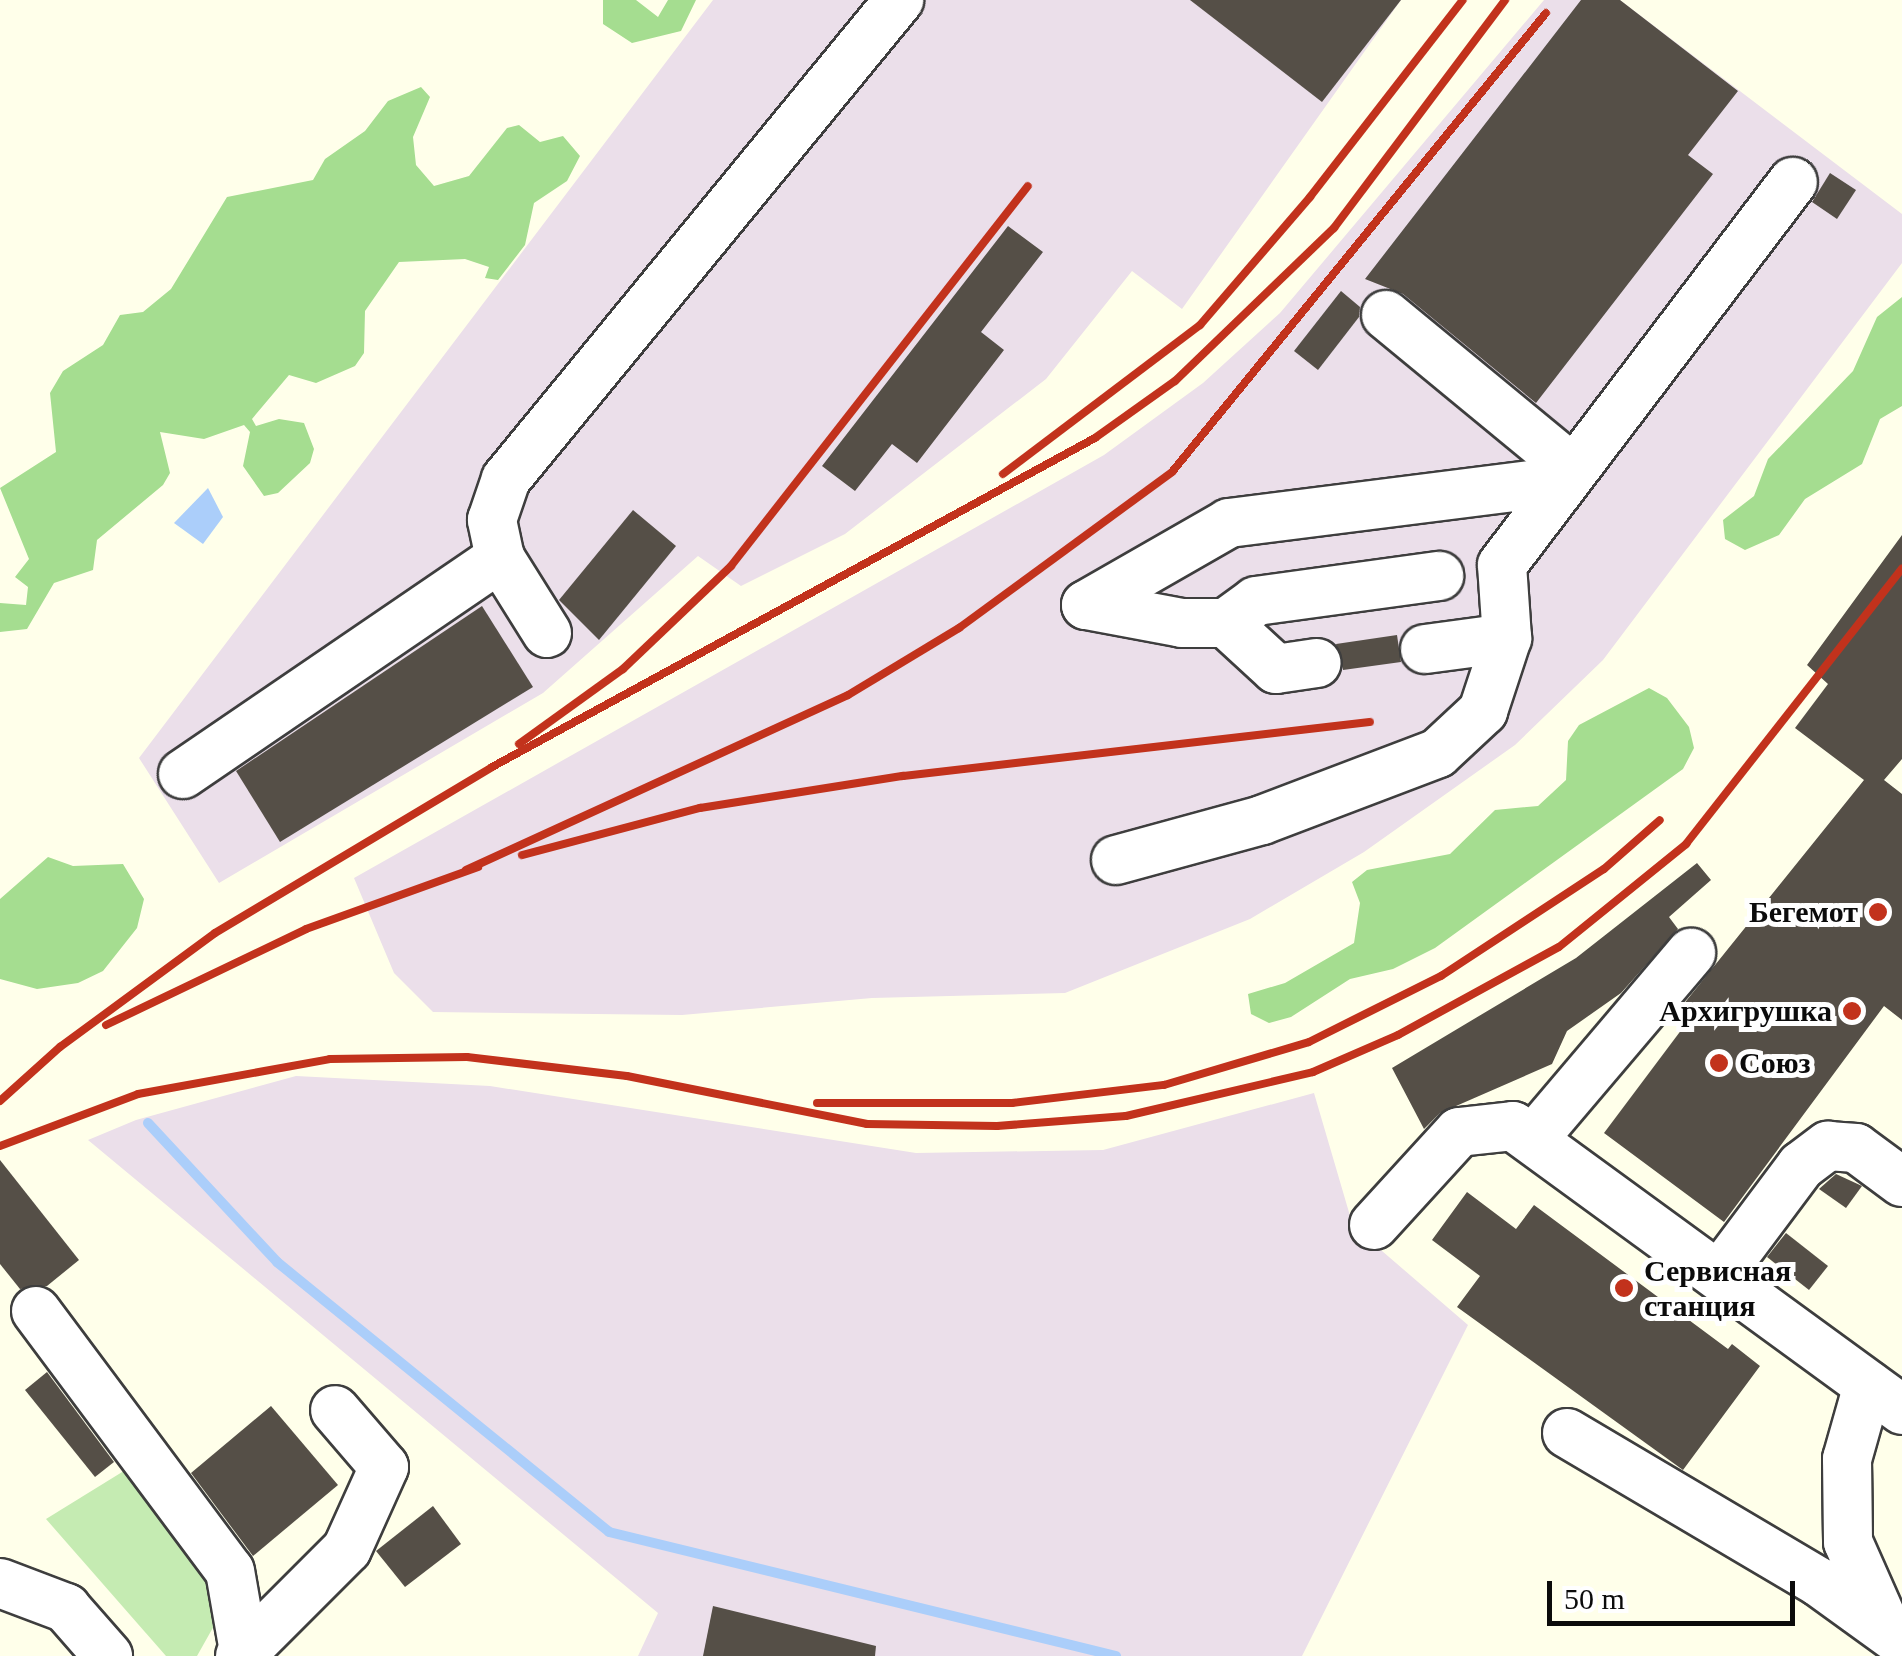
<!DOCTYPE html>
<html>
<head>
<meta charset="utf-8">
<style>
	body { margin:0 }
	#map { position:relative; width:1902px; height:1656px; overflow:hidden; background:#ffffea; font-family:"Times New Roman",serif }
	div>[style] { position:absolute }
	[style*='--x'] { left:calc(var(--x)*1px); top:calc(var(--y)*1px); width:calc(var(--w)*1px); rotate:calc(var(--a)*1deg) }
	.industrial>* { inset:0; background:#ebdfea }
	.green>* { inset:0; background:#c5ebb2 }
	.forest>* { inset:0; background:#a5dd90 }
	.water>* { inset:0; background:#abcefa }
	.stream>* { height:10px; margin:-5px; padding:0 5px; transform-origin:5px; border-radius:5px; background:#abcefa }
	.building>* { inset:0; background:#554f47 }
	.roads { filter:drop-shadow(2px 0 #3e3e3e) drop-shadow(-2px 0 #3e3e3e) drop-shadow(0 2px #3e3e3e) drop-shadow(0 -2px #3e3e3e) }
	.minor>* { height:48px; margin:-24px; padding:0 24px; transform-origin:24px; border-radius:24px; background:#fff }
	.rail>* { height:8px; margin:-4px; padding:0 4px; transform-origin:4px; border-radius:4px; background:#c2321c }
	.dots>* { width:28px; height:28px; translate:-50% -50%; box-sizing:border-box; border:5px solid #fff; border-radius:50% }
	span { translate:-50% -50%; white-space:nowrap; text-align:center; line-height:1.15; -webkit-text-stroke:10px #fff; paint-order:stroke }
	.poi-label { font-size:30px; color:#0b0b0b; font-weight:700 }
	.right { translate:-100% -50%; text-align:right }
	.left { translate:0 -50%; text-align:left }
	.scale { position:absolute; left:1547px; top:1581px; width:248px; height:45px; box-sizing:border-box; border:5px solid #0b0b0b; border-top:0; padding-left:12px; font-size:30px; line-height:35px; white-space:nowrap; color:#0b0b0b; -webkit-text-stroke:8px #fff; paint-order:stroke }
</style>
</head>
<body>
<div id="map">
	<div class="industrial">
		<i style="clip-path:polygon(713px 0,1401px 0,1182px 309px,1132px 271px,1046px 379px,845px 534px,741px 586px,698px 556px,543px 693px,219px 883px,139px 758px)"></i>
		<i style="clip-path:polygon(1544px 0,1620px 0,1902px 214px,1902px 263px,1603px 660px,1515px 745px,1364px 852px,1250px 919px,1065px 993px,872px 998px,682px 1015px,433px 1012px,394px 973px,354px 878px,1104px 455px,1203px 383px,1280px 313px)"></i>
		<i style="clip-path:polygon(296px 1076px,490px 1086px,916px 1153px,1103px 1150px,1314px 1093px,1353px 1226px,1468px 1325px,1302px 1656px,638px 1656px,658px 1613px,88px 1140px,136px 1120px)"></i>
	</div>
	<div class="green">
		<i style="clip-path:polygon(140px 1461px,214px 1583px,215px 1624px,197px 1656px,166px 1656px,46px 1519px)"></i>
	</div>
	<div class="forest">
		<i style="clip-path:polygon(603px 0,636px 0,658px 17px,668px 0,696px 0,681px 31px,632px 43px,603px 24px)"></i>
		<i style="clip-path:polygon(421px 87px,430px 97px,413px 137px,416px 165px,434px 186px,469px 176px,507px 128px,519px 125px,540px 142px,563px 136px,580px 156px,567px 181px,534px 203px,525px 245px,498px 280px,485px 278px,489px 267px,465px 259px,399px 262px,365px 311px,364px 353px,355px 366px,316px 383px,289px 375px,252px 419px,256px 426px,279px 419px,304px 423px,314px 449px,310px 463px,278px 493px,264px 496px,243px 466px,250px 432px,244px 425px,204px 439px,160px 432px,170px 473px,163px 485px,97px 540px,93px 570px,54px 583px,27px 629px,0 632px,0 603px,26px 605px,28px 587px,15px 577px,29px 559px,0 488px,56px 452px,50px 393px,63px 371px,103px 345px,120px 315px,143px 312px,171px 289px,227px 197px,313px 180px,325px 159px,365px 131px,388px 101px)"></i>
		<i style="clip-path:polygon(1902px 297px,1902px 406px,1880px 419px,1862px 464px,1805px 499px,1779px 535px,1745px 550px,1725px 539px,1723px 520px,1754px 496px,1768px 459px,1853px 371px,1877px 317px)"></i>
		<i style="clip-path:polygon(1649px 688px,1667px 698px,1689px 727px,1694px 748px,1683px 769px,1435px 948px,1393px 969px,1350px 979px,1291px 1017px,1269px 1023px,1251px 1014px,1248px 994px,1285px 983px,1354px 943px,1360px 903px,1352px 882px,1367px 870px,1450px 854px,1495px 810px,1538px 806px,1566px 780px,1568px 741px,1579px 725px)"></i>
		<i style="clip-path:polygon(48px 857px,73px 866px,123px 864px,144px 899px,137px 928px,103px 971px,78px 983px,37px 989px,0 979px,0 899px)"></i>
	</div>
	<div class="water">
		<i style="clip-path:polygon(208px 488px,223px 517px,203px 544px,174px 523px)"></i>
	</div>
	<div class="stream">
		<i style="--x:148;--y:1123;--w:190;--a:47.1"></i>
		<i style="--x:277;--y:1262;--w:428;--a:39.1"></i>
		<i style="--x:609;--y:1532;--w:522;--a:13.74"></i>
	</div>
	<div class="building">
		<i style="clip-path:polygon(1190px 0,1401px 0,1322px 102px)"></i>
		<i style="clip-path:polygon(1581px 0,1620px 0,1738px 91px,1688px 155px,1713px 174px,1536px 403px,1403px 294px,1365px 279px)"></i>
		<i style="clip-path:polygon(1830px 173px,1856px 190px,1837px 219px,1812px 202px)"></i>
		<i style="clip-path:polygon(1008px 226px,1043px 252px,981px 332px,1004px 350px,917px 463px,892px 444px,855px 491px,822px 466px)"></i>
		<i style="clip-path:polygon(1341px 291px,1360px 307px,1359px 317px,1318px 370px,1294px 351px)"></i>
		<i style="clip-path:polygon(633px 510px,676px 546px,599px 640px,559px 600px)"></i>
		<i style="clip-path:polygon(1902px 535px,1902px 759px,1884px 780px,1902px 794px,1902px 1020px,1884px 1006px,1724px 1222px,1604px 1133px,1682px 1029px,1670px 1021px,1864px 780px,1795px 728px,1828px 684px,1807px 665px)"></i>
		<i style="clip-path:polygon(482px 606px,533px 687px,280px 842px,236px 771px)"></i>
		<i style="clip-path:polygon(1397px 635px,1401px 662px,1343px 670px,1336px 644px)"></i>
		<i style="clip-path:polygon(1697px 863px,1711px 880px,1669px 917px,1678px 929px,1621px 993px,1567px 1031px,1552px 1064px,1440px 1113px,1424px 1129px,1392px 1068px,1576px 958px)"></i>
		<i style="clip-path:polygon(0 1160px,79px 1260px,47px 1286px,20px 1289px,0 1264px)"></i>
		<i style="clip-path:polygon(1836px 1174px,1862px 1186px,1846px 1208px,1819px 1189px)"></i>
		<i style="clip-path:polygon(1467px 1192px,1516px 1229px,1534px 1205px,1728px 1349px,1732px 1344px,1760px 1366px,1683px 1470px,1457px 1307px,1480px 1276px,1432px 1240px)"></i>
		<i style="clip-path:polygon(1786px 1233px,1828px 1266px,1809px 1290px,1767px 1257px)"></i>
		<i style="clip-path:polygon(47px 1372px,114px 1462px,95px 1477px,25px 1390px)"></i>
		<i style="clip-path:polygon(271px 1406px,338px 1485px,253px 1556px,191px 1473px)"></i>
		<i style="clip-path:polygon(433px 1506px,461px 1544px,405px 1587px,376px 1551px)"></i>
		<i style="clip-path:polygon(713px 1606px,876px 1646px,875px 1656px,703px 1656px)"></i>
	</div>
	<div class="roads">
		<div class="minor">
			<i style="--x:1386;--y:315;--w:242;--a:39.5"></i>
			<i style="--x:1086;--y:605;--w:165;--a:-29.8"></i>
			<i style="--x:1229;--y:523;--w:337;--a:-7.2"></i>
			<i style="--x:1086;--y:605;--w:98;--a:10.6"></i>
			<i style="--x:1182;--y:623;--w:44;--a:0"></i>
			<i style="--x:1226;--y:623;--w:68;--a:42.6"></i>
			<i style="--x:1276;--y:669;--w:41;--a:-8.3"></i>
			<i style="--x:1226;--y:623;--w:37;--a:-36"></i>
			<i style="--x:1256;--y:601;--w:185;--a:-7.8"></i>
			<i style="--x:547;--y:633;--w:89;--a:-122.1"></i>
			<i style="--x:500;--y:558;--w:39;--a:-102"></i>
			<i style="--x:492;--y:520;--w:43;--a:-71.1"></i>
			<i style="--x:506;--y:479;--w:620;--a:-50.63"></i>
			<i style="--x:1425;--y:649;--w:83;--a:-7.6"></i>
			<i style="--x:183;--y:774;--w:384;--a:-34.3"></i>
			<i style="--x:1116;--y:860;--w:151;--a:-15.3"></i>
			<i style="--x:1262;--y:820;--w:188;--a:-20.8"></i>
			<i style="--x:1438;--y:753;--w:62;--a:-43"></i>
			<i style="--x:1483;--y:711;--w:77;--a:-71.8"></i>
			<i style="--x:1507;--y:638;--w:73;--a:-93.9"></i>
			<i style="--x:1502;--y:565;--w:481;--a:-52.8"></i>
			<i style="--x:1534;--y:1138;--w:243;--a:-49.7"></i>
			<i style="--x:1374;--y:1225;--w:126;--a:-47.6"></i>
			<i style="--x:1459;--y:1132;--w:54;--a:-6.3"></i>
			<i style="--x:1513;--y:1126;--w:482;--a:36.1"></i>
			<i style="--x:1721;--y:1273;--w:134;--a:-53.2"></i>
			<i style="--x:1801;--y:1166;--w:34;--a:-37"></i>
			<i style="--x:1828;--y:1146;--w:28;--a:4"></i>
			<i style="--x:1856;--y:1148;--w:57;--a:36.5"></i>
			<i style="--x:36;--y:1311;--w:324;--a:53.3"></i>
			<i style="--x:230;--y:1571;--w:81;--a:80.1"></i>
			<i style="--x:1868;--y:1385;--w:77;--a:105.8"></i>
			<i style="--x:1847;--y:1459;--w:83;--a:89.3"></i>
			<i style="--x:1848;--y:1542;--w:96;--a:66.1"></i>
			<i style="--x:1567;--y:1433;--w:293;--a:30.6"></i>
			<i style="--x:1819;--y:1582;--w:102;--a:35.9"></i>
			<i style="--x:0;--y:1583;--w:71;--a:20.7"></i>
			<i style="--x:66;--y:1608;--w:64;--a:48.8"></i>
			<i style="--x:240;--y:1656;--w:151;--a:-45"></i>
			<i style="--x:347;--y:1549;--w:90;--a:-65.7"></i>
			<i style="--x:384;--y:1467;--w:75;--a:-130.7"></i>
		</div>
	</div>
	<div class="rail">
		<i style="--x:1003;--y:474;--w:247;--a:-37.1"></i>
		<i style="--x:1200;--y:325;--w:169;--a:-49.3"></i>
		<i style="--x:1310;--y:197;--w:249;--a:-52.2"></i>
		<i style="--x:519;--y:744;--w:128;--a:-35.8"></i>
		<i style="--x:623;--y:669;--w:149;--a:-43.6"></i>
		<i style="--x:731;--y:566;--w:482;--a:-52"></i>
		<i style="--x:522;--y:855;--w:184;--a:-14.8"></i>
		<i style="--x:700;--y:808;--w:206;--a:-9"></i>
		<i style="--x:903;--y:776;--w:470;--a:-6.6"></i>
		<i style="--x:466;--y:870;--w:420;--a:-24.6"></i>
		<i style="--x:848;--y:695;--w:130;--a:-31.1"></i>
		<i style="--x:959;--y:628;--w:264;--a:-36.2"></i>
		<i style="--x:1172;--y:472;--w:592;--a:-50.83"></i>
		<i style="--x:106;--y:1025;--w:222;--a:-25.6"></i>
		<i style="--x:306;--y:929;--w:183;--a:-19.8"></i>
		<i style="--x:0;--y:1101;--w:81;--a:-42"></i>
		<i style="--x:60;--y:1047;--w:192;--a:-36.3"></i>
		<i style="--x:215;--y:933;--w:323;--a:-30.9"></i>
		<i style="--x:492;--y:767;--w:687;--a:-28.62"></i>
		<i style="--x:1095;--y:438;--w:98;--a:-35.5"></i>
		<i style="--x:1175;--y:381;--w:221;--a:-43.9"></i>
		<i style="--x:1334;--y:228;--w:285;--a:-53.1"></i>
		<i style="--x:817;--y:1103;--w:195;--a:0"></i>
		<i style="--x:1012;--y:1103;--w:153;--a:-6.8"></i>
		<i style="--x:1164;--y:1085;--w:151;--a:-16.5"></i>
		<i style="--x:1309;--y:1042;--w:148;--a:-26.6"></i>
		<i style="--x:1441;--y:976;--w:195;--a:-33.3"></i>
		<i style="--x:1604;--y:869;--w:74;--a:-41.2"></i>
		<i style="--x:0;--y:1146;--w:147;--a:-20.6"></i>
		<i style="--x:138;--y:1094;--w:195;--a:-10.3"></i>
		<i style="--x:330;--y:1059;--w:137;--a:-0.8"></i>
		<i style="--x:467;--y:1057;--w:161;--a:6.8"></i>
		<i style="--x:627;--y:1076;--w:245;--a:11.3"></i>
		<i style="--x:867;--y:1124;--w:130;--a:0.9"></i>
		<i style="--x:997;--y:1126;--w:129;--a:-4.4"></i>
		<i style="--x:1126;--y:1116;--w:192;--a:-13.2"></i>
		<i style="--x:1313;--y:1072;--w:93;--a:-23.5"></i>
		<i style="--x:1398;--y:1035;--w:183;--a:-28.7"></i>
		<i style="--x:1559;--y:947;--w:164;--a:-39"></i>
		<i style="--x:1686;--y:844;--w:350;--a:-51.9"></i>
	</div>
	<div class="dots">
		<i style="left:1878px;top:912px;background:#c2321c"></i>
		<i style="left:1852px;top:1011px;background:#c2321c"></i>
		<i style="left:1719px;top:1063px;background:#c2321c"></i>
		<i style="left:1624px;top:1288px;background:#c2321c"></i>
	</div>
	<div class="poi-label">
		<span class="right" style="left:1858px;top:912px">Бегемот</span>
		<span class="right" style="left:1832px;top:1011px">Архигрушка</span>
		<span class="left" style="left:1739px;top:1063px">Союз</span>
		<span class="left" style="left:1644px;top:1288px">Сервисная<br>станция</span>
	</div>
	<div class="scale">50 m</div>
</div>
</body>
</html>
